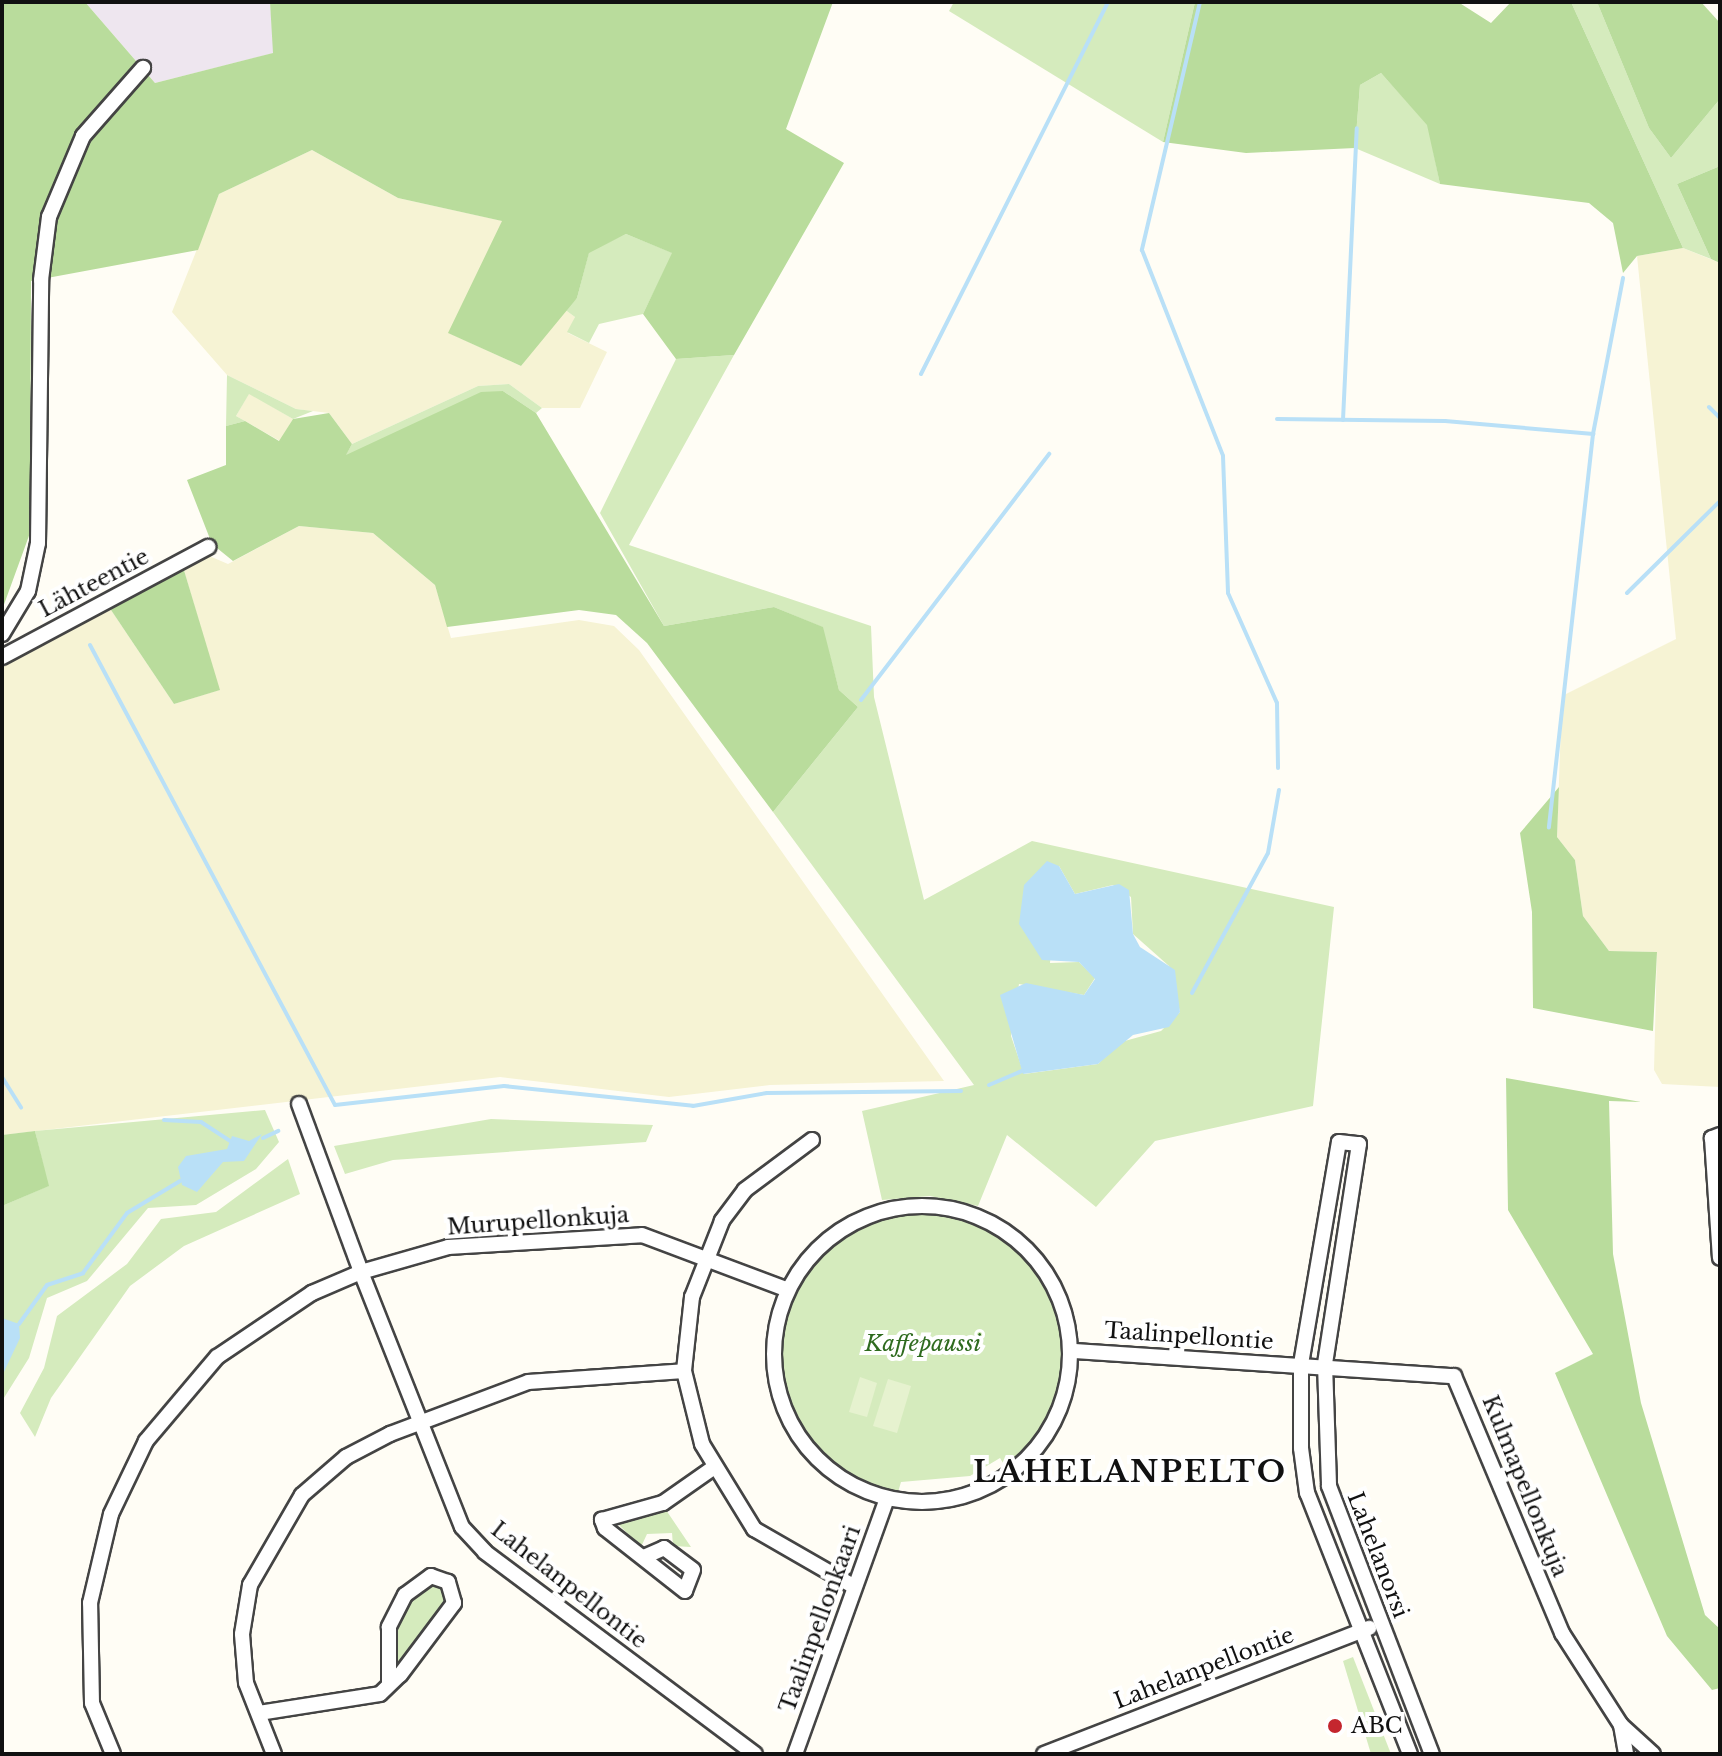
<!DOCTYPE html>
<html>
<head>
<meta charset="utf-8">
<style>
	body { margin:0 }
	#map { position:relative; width:1722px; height:1756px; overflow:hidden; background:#fffdf5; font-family:"Libre Baskerville",serif }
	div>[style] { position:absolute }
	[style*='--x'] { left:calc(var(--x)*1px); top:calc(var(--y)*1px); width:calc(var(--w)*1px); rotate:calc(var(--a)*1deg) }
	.industrial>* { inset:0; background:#eee6ef }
	.farmland>* { inset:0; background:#f6f3d4 }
	.green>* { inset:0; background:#d5ebbd }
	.forest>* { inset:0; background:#b9dc9c }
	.pitch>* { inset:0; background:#e6f2cf }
	.water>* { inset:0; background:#b9e0f7 }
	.stream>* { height:4px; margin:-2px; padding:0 2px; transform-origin:2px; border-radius:2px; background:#b9e0f7 }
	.roads { filter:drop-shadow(2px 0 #444) drop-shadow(-2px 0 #444) drop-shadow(0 2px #444) drop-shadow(0 -2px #444) }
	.minor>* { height:14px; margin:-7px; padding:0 7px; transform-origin:7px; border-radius:7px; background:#fff }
	.minor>.ring { margin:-7px; padding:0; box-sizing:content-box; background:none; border:14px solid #fff; border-radius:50% }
	.dots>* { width:22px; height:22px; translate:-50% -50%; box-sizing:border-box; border:4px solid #fff; border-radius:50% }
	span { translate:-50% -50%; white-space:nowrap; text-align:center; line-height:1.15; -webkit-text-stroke:8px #fff; paint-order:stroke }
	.street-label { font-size:22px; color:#111 }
	.park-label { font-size:22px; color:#2f6b1f; font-style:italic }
	.poi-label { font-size:22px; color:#111 }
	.left { translate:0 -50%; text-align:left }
	.district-label { font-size:30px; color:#111; font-weight:700; letter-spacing:2px }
	.frame { position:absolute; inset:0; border:4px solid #111; pointer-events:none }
</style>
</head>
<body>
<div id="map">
	<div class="industrial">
		<i style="clip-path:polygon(85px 2px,270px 2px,274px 53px,155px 83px)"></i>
	</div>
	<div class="farmland">
		<i style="clip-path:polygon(312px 150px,398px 198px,503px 221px,449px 333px,521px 366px,564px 309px,575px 317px,568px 333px,607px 352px,580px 408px,542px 408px,509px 384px,478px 386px,352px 444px,329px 413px,296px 409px,227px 375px,172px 312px,219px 194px)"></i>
		<i style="clip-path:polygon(1683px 248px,1720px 263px,1720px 1087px,1662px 1084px,1654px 1070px,1657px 952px,1609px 951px,1583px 916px,1575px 860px,1557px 837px,1562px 696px,1676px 639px,1637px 256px)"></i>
		<i style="clip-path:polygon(249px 393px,293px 419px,280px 441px,236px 416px)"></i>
		<i style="clip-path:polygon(299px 526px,373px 533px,435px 585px,451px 638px,579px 620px,614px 626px,639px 650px,944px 1081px,770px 1085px,669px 1097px,500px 1077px,2px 1135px,2px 665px,109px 607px,174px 704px,219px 690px,183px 567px,207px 555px,228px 564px)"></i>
	</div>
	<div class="green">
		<i style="clip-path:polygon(954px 2px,1195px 2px,1163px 142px,949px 11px)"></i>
		<i style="clip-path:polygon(1571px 2px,1597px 2px,1649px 128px,1671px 158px,1720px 99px,1720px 166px,1677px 184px,1711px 259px,1683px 248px)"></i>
		<i style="clip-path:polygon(1381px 73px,1428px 125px,1440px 184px,1355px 148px,1360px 85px)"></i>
		<i style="clip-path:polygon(626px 234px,673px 253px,643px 314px,599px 324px,589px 343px,567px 332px,575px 317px,564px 309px,577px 298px,589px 252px)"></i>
		<i style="clip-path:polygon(evenodd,734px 355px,629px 545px,871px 626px,874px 697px,924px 900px,1032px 841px,1334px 907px,1313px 1106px,1155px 1141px,1096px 1207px,1007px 1135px,978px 1206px,930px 1196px,882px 1200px,862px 1111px,974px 1085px,773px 812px,858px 707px,839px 690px,822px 627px,774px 607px,664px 626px,600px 513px,676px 359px,734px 355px,1059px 866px,1075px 894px,1113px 885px,1131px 897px,1133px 934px,1169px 966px,1180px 1012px,1161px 1031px,1121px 1042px,1098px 1064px,1024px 1074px,1011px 1036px,1019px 984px,1084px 995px,1095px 978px,1079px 962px,1050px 963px,1059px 866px)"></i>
		<i style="clip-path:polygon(227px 375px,296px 409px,313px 411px,293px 419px,249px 394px,236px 416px,245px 421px,226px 426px)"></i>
		<i style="clip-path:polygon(509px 384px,542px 408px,536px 413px,503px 391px,345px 456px,352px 444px,478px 386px)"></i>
		<i style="clip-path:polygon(265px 1110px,279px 1142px,256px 1169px,196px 1205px,148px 1208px,87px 1281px,47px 1298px,29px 1358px,2px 1401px,2px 1206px,48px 1186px,35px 1131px)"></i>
		<i style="clip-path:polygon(491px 1119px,653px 1125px,646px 1142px,393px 1160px,345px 1174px,334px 1146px)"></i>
		<i style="clip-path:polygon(288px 1159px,300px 1194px,184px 1246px,130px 1286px,51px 1398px,35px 1437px,20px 1413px,44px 1368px,57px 1316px,127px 1264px,161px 1219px,216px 1212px)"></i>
		<i style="clip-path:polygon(927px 1205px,967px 1211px,1026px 1248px,1050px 1278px,1074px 1351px,1048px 1435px,1023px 1466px,1009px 1473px,1000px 1458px,970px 1476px,901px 1482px,896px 1499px,887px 1499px,842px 1481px,813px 1458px,787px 1421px,775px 1377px,775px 1330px,788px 1290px,819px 1250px,887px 1209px)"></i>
		<i style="clip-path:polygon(664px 1507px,691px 1547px,673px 1546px,672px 1533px,647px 1534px,641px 1547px,614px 1520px)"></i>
		<i style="clip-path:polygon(431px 1583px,445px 1590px,446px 1602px,394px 1669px,392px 1637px,406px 1603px)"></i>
		<i style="clip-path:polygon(1353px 1657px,1391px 1754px,1371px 1754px,1343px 1661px)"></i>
	</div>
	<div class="forest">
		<i style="clip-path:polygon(2px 2px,85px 2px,155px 83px,273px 53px,270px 2px,833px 2px,786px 129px,844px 163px,734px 355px,676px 359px,643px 314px,672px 253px,626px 234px,589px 253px,577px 298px,521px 366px,448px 333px,502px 221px,398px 198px,312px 150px,219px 194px,198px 250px,31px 281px,30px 533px,2px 610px)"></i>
		<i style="clip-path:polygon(1195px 2px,1458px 2px,1491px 23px,1511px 2px,1571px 2px,1683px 248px,1637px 256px,1623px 273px,1613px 223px,1589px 203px,1440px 184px,1427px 125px,1381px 73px,1360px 85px,1355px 148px,1246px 153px,1163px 142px)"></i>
		<i style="clip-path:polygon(1597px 2px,1701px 2px,1720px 23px,1720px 99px,1671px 158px,1649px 128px)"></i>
		<i style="clip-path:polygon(1720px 166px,1720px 263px,1711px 259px,1677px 184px)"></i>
		<i style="clip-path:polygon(503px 391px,536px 413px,664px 626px,774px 607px,823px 627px,839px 690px,858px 707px,773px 812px,647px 643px,616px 615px,579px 610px,447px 627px,435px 585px,373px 533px,299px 526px,233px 561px,212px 544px,187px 480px,226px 465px,226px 426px,245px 421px,279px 441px,293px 419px,329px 413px,352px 444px,346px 455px,481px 392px)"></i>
		<i style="clip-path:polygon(183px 567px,220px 690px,174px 704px,109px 607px)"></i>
		<i style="clip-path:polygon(1559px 787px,1557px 837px,1575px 860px,1583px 916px,1609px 951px,1657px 952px,1653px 1031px,1533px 1008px,1532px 912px,1520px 833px)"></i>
		<i style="clip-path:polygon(1506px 1078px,1641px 1102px,1609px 1101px,1613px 1254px,1641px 1403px,1705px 1615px,1720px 1629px,1720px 1688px,1712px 1690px,1667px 1636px,1555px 1373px,1593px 1354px,1508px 1210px)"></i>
		<i style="clip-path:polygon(35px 1131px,49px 1186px,2px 1206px,2px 1135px)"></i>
	</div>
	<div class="pitch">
		<i style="clip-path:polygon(860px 1377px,877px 1383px,867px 1417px,849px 1412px)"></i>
		<i style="clip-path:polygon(888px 1379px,911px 1386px,897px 1433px,873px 1426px)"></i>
	</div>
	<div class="water">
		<i style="clip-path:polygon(1047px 861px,1059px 866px,1075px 894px,1119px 884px,1129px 890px,1133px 934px,1140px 947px,1175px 970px,1180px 1012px,1169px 1027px,1133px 1035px,1098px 1064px,1023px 1074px,1000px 995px,1026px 983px,1084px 995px,1095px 979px,1079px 962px,1042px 960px,1019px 924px,1024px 885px)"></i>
		<i style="clip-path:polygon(262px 1134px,244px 1161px,223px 1162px,197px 1192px,182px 1185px,178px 1167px,186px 1156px,227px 1149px,232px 1136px,249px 1141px)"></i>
		<i style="clip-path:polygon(2px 1318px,19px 1324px,20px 1338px,2px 1376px)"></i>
	</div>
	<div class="stream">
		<i style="--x:1200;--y:2;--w:255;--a:103.2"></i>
		<i style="--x:1142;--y:250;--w:221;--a:68.5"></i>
		<i style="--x:1223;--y:456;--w:137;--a:87.9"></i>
		<i style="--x:1228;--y:593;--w:120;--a:66"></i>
		<i style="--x:1277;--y:703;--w:65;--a:89.1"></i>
		<i style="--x:921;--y:374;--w:416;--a:-63.3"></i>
		<i style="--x:1709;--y:407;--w:16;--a:45"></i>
		<i style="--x:1277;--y:419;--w:168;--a:0.7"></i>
		<i style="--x:1445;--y:421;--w:149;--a:5"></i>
		<i style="--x:1593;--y:434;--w:396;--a:96.4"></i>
		<i style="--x:1343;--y:420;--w:292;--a:-87.3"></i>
		<i style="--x:1593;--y:434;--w:159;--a:-79.1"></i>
		<i style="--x:1627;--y:593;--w:131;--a:-44.7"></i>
		<i style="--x:90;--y:645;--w:521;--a:61.96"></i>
		<i style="--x:335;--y:1105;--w:170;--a:-6.4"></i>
		<i style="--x:504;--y:1086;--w:190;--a:6"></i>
		<i style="--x:693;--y:1106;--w:75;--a:-10"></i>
		<i style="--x:767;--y:1093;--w:194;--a:-0.6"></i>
		<i style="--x:861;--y:700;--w:310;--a:-52.6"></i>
		<i style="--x:1192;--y:993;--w:159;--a:-61.5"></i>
		<i style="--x:1268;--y:853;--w:64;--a:-80.1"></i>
		<i style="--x:2;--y:1077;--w:36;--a:58"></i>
		<i style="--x:989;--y:1085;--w:36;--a:-23"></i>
		<i style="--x:164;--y:1120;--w:37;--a:3"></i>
		<i style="--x:201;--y:1122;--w:35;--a:33"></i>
		<i style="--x:263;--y:1138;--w:17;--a:-25"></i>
		<i style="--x:19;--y:1324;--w:48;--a:-54.3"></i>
		<i style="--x:47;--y:1285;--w:38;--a:-18"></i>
		<i style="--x:83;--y:1273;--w:74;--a:-53.7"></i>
		<i style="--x:127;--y:1213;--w:62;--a:-31.1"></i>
	</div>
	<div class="roads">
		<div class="minor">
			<i style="--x:2;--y:634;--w:50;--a:-58.8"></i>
			<i style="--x:28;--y:591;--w:49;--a:-78.2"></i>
			<i style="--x:38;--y:543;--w:263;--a:-89.3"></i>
			<i style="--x:41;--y:280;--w:64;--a:-82.8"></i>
			<i style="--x:49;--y:217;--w:88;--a:-67.2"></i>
			<i style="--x:83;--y:136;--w:91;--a:-48.6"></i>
			<i style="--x:2;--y:657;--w:234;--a:-28.1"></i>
			<i style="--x:299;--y:1104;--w:179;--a:69.7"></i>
			<i style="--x:361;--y:1272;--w:91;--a:-16"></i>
			<i style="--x:448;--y:1247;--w:194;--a:-3.5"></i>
			<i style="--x:642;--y:1235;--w:156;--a:20.6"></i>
			<i style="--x:1720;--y:1135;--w:9;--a:159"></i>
			<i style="--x:1712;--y:1138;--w:120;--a:86.2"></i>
			<i style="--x:812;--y:1140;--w:84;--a:143.3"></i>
			<i style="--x:745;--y:1190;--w:39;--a:127"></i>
			<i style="--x:722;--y:1221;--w:82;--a:111.5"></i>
			<i style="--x:692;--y:1297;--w:74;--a:96.2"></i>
			<i style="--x:684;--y:1371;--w:75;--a:76.1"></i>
			<i style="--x:702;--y:1444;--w:100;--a:58.5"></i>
			<i style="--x:754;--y:1529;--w:114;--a:29.9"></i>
			<i class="ring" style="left:774px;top:1206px;width:282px;height:282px"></i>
			<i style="--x:1074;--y:1351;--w:381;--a:3.8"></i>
			<i style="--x:1454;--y:1376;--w:279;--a:67.2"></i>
			<i style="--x:1562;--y:1633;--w:109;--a:57.3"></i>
			<i style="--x:1621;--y:1725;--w:43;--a:42.2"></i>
			<i style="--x:644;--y:1557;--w:22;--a:-24"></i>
			<i style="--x:664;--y:1548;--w:36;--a:37"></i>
			<i style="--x:693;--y:1570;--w:22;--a:111"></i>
			<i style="--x:685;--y:1591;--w:102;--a:-141.8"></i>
			<i style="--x:605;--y:1528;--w:9;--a:-111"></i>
			<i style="--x:602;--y:1520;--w:63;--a:-15.6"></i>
			<i style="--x:663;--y:1503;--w:61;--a:-35"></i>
			<i style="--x:259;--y:1713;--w:122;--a:-8.9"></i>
			<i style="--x:380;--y:1694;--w:28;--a:-44"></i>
			<i style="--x:400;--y:1675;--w:90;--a:-53.1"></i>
			<i style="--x:454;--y:1603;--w:22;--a:-106"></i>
			<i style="--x:448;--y:1582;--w:18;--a:-161"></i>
			<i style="--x:431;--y:1576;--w:32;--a:144"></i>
			<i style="--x:405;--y:1595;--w:36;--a:117"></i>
			<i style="--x:389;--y:1627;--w:57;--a:90"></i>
			<i style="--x:1621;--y:1725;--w:29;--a:80"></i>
			<i style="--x:113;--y:1754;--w:55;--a:-112.4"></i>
			<i style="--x:92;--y:1703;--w:100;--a:-91.1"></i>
			<i style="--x:90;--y:1603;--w:91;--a:-76.7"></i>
			<i style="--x:111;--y:1514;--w:81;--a:-64.4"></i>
			<i style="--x:146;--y:1441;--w:110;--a:-49.8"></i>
			<i style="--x:217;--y:1357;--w:115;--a:-34"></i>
			<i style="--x:312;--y:1293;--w:53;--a:-23.2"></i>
			<i style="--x:361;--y:1272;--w:274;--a:68.4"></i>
			<i style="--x:462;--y:1527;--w:34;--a:47"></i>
			<i style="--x:485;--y:1552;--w:337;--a:36.8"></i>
			<i style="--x:274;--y:1754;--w:76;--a:-111.5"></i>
			<i style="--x:246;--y:1683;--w:49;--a:-94.7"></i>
			<i style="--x:242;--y:1634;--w:50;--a:-80.7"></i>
			<i style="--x:250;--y:1585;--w:104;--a:-60"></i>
			<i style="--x:302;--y:1495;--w:58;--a:-40.8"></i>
			<i style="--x:346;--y:1457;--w:50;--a:-27.6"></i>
			<i style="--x:390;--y:1434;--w:147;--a:-20.6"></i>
			<i style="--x:528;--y:1382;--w:156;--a:-4"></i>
			<i style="--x:795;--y:1754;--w:271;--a:-70.2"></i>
			<i style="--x:1044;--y:1754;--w:349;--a:-21.2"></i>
			<i style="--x:1410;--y:1754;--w:281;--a:-111.5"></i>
			<i style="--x:1307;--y:1493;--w:45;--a:-97.6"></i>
			<i style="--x:1301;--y:1448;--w:84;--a:-90"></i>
			<i style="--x:1301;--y:1364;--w:225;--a:-80.3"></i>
			<i style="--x:1339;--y:1142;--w:20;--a:6"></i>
			<i style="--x:1359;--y:1144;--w:223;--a:98.8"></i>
			<i style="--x:1325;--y:1364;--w:122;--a:88.1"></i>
			<i style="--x:1329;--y:1486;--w:287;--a:69"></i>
		</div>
	</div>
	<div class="dots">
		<i style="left:1335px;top:1726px;background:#c4262e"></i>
	</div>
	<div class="street-label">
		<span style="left:94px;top:583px;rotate:-28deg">Lähteentie</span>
		<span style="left:538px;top:1221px;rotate:-4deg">Murupellonkuja</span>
		<span style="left:1189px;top:1336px;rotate:4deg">Taalinpellontie</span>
		<span style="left:1525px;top:1486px;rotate:68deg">Kulmapellonkuja</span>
		<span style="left:1378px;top:1555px;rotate:69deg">Lahelanorsi</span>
		<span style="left:569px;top:1585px;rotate:38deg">Lahelanpellontie</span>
		<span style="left:820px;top:1619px;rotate:-70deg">Taalinpellonkaari</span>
		<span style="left:1204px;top:1668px;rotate:-21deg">Lahelanpellontie</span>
	</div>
	<div class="park-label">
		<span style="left:923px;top:1344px">Kaffepaussi</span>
	</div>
	<div class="poi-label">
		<span class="left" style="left:1351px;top:1726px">ABC</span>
	</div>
	<div class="district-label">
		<span style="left:1130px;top:1472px">LAHELANPELTO</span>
	</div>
	<div class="frame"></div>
</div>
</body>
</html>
